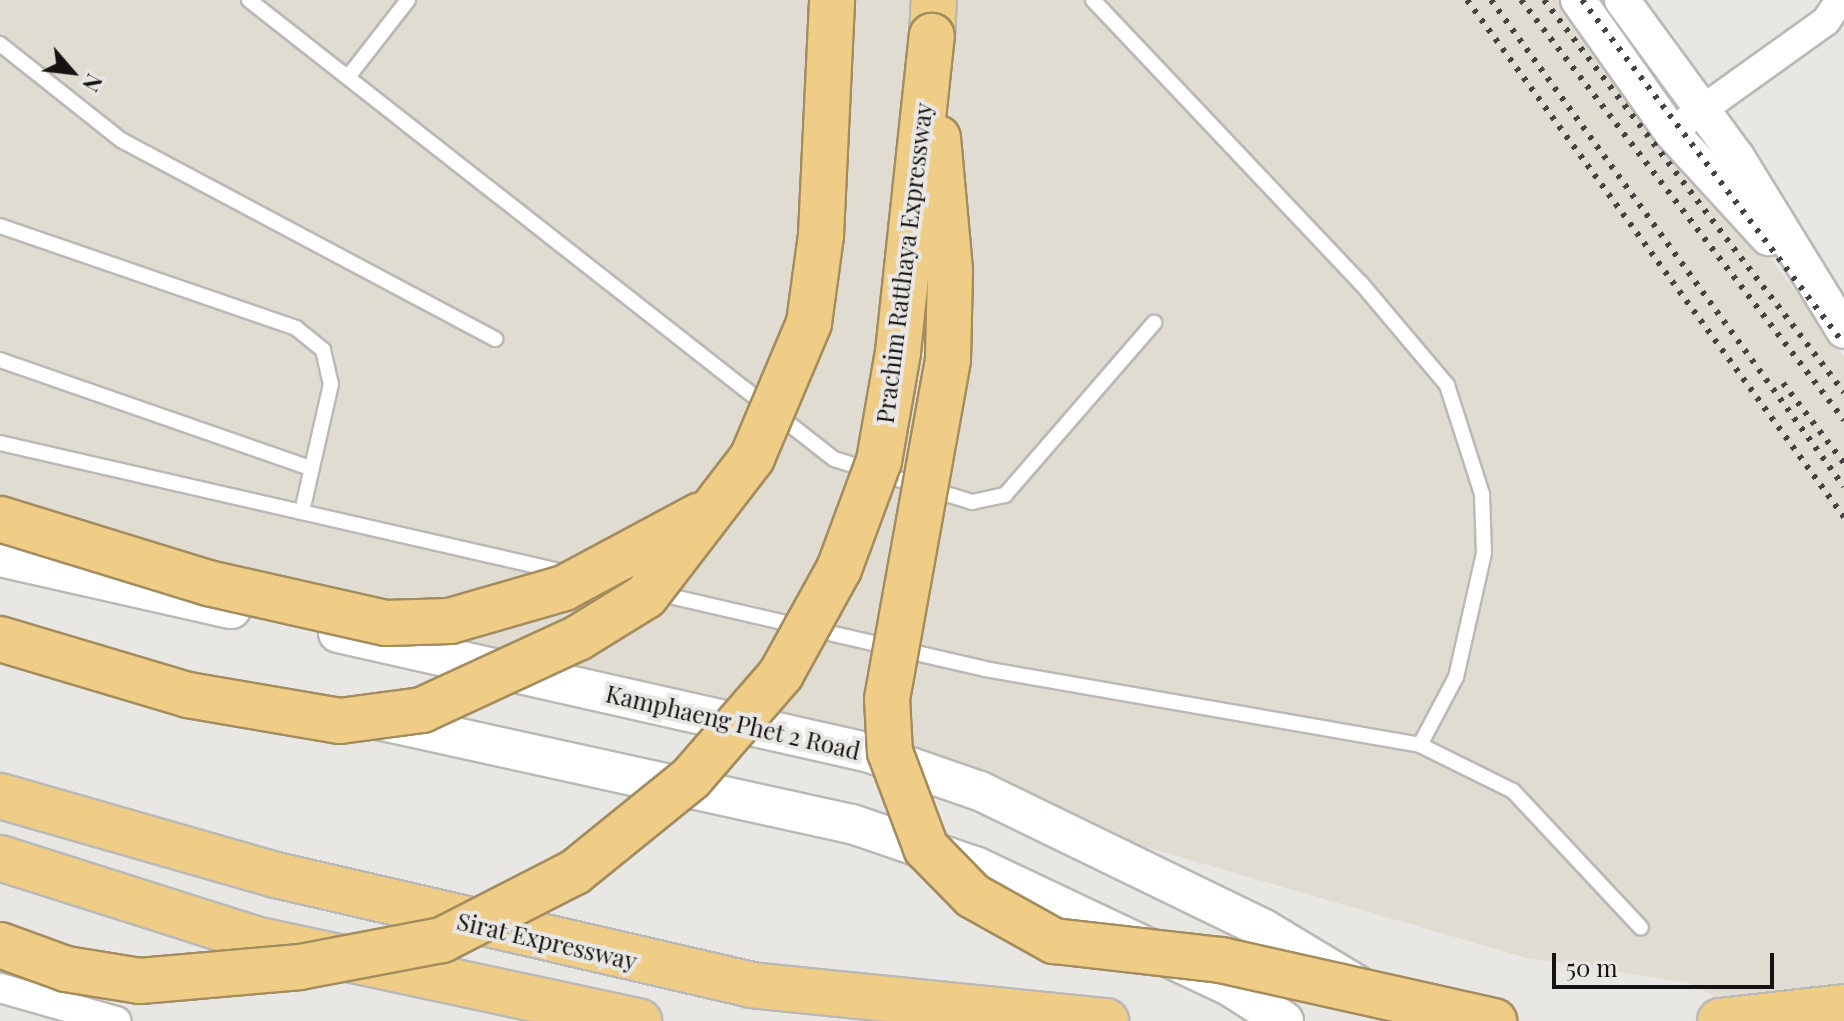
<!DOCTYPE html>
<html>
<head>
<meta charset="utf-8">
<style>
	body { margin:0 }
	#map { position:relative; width:1844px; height:1021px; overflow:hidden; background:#e8e7e4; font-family:"Playfair Display",serif }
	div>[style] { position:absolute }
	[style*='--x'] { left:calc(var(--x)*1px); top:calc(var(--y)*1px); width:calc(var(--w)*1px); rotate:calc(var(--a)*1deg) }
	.built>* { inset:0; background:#e1dcd2 }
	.roads { filter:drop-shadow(2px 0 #bab9b6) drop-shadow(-2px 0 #bab9b6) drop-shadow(0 2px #bab9b6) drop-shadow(0 -2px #bab9b6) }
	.service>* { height:14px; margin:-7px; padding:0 7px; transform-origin:7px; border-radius:7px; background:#fff }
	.minor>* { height:28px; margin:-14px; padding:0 14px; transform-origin:14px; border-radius:14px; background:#fff }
	.tertiary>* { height:34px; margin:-17px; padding:0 17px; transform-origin:17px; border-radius:17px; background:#fff }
	.secondary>* { height:38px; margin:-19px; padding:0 19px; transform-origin:19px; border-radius:19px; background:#fff }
	.motorway>* { height:44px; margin:-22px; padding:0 22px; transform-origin:22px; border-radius:22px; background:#f0cd87 }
	.rail>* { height:6px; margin-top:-3px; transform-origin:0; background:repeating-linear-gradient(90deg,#444341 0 4px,transparent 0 12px) }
	.bridges { filter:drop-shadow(2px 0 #a38c5e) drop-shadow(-2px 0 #a38c5e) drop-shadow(0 2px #a38c5e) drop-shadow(0 -2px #a38c5e) }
	.motorway-bridge>* { height:44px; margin:-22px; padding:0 22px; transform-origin:22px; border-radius:22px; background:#f0cd87 }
	span { translate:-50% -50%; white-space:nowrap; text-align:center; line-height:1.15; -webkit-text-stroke:8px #e8e7e4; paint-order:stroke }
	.street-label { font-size:24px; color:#141312 }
	.north { position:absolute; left:32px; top:32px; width:80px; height:80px; -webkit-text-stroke:6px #e8e7e4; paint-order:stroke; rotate:118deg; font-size:22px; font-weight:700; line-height:32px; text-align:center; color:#141312 }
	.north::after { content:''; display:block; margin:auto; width:28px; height:36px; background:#141312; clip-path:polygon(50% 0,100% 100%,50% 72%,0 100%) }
	.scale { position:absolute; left:1552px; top:953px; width:222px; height:36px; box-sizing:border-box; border:4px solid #141312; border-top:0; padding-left:10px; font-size:24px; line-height:28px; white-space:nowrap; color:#141312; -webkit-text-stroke:6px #e8e7e4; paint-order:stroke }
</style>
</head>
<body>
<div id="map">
	<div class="built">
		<i style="clip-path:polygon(0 0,1578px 0,1844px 357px,1844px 1021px,1762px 1021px,1689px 983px,1527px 958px,0 514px)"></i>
	</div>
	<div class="roads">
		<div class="service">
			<i style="--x:249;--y:0;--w:744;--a:38.12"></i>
			<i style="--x:834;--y:459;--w:145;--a:17.3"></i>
			<i style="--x:972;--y:502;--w:34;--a:-12"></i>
			<i style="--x:1005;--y:495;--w:228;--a:-49.1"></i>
			<i style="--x:1093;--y:0;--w:390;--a:46.6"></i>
			<i style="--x:1361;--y:283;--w:133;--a:49.9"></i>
			<i style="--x:1447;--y:385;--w:114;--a:72.2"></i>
			<i style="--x:1482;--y:494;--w:59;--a:88.1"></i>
			<i style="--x:1484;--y:553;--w:127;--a:102.7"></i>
			<i style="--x:1456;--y:677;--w:77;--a:117.9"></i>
			<i style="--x:0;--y:44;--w:154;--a:38.4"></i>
			<i style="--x:121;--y:140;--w:424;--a:28"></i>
			<i style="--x:348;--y:77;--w:98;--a:-52.1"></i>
			<i style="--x:0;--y:226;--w:313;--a:19"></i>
			<i style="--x:296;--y:328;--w:35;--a:39"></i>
			<i style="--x:323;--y:350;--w:35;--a:77"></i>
			<i style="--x:331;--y:384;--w:131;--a:102.8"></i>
			<i style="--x:0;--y:360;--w:328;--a:19.2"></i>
			<i style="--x:0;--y:443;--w:583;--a:12.89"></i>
			<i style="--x:600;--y:580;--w:395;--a:13"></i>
			<i style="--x:985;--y:669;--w:442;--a:9.9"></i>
			<i style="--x:1420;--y:745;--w:104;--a:26.3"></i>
			<i style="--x:1513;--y:791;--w:187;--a:46.9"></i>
		</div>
		<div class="minor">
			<i style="--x:1671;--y:132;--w:191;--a:-35.6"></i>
			<i style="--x:1826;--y:21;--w:25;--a:-56"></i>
			<i style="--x:0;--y:988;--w:121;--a:15.9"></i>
		</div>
		<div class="tertiary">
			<i style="--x:1578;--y:0;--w:161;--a:54.8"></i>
			<i style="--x:1671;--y:132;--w:144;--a:47.5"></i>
			<i style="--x:1622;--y:0;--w:195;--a:53.8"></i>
			<i style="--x:1737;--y:157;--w:204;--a:58.4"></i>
		</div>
		<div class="secondary">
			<i style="--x:0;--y:557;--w:237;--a:12.7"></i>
			<i style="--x:338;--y:633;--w:545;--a:12.71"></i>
			<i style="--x:870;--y:753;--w:116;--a:19.1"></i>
			<i style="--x:980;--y:791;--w:316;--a:25.9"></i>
			<i style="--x:1264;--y:929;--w:109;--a:31.1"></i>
			<i style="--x:378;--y:720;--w:485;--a:12.4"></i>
			<i style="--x:852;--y:824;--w:130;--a:18.9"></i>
			<i style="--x:975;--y:866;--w:283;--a:25.3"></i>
			<i style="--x:1231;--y:987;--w:63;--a:32.7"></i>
		</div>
		<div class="motorway">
			<i style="--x:932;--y:36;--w:36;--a:-87"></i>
			<i style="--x:0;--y:796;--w:287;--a:16"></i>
			<i style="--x:276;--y:875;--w:488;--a:13"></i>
			<i style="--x:751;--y:985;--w:357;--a:5.8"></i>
			<i style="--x:0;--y:858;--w:268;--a:17.6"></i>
			<i style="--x:255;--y:939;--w:393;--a:12.1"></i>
			<i style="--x:1720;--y:1021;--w:125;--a:-6.4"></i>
		</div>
	</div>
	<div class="rail">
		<i style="--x:1467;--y:0;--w:640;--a:53.9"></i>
		<i style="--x:1491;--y:0;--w:601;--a:54.06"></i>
		<i style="--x:1521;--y:0;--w:530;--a:52.44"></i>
		<i style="--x:1544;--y:0;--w:494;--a:52.6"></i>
		<i style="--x:1582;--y:0;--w:432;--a:52.7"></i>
		<i style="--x:1783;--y:383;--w:101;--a:52.7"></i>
	</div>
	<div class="bridges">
		<div class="motorway-bridge">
			<i style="--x:938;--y:138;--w:134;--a:84.8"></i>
			<i style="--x:950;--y:271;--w:89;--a:91.3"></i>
			<i style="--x:948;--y:360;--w:344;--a:100.2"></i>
			<i style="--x:887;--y:699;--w:53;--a:86.8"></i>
			<i style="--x:890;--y:752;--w:103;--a:69.4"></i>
			<i style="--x:926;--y:848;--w:67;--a:45.6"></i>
			<i style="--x:973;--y:896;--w:93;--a:29.1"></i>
			<i style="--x:1054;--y:941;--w:168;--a:6.5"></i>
			<i style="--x:1221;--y:960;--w:280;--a:12.6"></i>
			<i style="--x:0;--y:519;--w:218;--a:17.1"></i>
			<i style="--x:208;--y:583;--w:182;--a:12.7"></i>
			<i style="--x:386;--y:623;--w:64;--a:-1.8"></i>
			<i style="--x:450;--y:621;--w:119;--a:-16.1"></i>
			<i style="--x:564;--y:588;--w:154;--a:-28.2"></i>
			<i style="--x:0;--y:639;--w:196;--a:16.6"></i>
			<i style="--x:188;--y:695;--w:154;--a:9.7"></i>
			<i style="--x:340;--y:721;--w:83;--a:-7.6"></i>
			<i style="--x:422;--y:710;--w:172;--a:-24.8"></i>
			<i style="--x:578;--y:638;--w:80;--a:-31.7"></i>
			<i style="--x:646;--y:596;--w:174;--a:-52.5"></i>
			<i style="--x:752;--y:458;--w:147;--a:-67.1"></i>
			<i style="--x:809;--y:323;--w:89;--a:-82.2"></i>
			<i style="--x:821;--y:235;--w:235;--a:-87.3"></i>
			<i style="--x:0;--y:945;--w:70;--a:20"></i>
			<i style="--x:66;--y:969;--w:75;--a:9.2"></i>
			<i style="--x:140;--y:981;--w:161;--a:-5"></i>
			<i style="--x:300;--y:967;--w:145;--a:-10.8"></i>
			<i style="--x:442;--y:940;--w:149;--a:-27.1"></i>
			<i style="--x:575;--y:872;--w:149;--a:-39"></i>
			<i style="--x:691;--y:778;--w:138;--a:-49.1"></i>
			<i style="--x:781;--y:674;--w:120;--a:-61.1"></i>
			<i style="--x:839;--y:569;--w:115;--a:-69.7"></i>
			<i style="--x:879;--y:461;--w:111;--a:-80.1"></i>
			<i style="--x:898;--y:352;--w:318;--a:-83.9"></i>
		</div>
	</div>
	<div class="street-label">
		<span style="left:904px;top:263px;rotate:-83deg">Prachim Ratthaya Expressway</span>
		<span style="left:733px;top:722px;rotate:13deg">Kamphaeng Phet 2 Road</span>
		<span style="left:547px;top:941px;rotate:13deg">Sirat Expressway</span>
	</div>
	<div class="north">N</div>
	<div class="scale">50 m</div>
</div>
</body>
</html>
